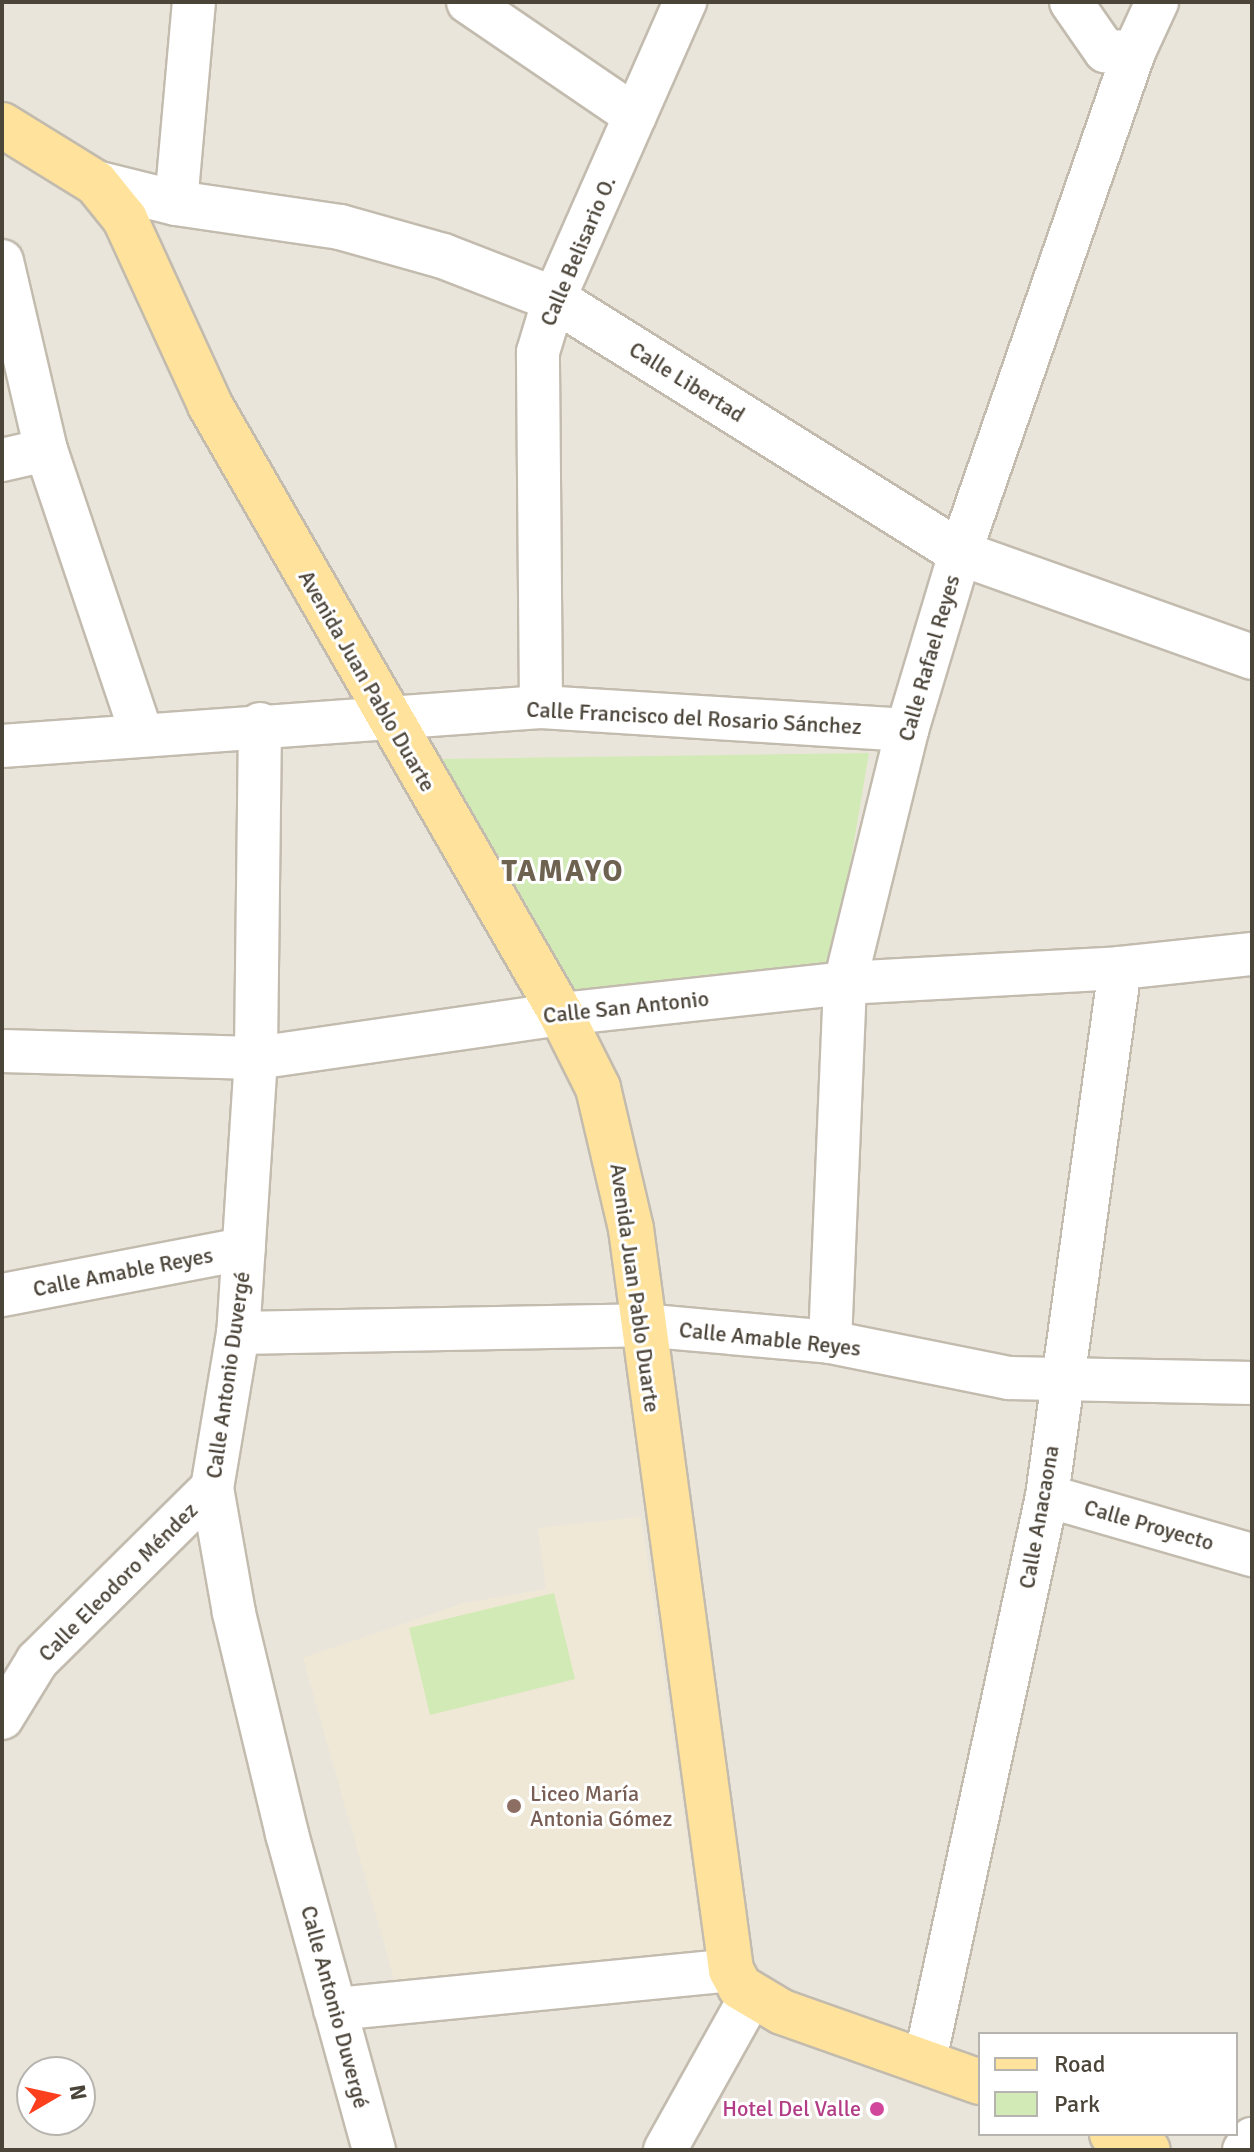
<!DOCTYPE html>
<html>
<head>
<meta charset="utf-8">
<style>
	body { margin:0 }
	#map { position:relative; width:1254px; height:2152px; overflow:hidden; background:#f6f3ec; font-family:Signika,sans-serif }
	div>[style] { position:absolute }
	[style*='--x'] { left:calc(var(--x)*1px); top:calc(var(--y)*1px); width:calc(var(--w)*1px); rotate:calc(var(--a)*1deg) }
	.residential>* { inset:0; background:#eae5da }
	.education>* { inset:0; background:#efe8d6 }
	.green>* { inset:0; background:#d2eab5 }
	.roads { filter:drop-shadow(2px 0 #c2bbae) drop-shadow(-2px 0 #c2bbae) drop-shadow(0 2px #c2bbae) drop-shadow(0 -2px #c2bbae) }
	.minor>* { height:42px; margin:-21px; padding:0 21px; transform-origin:21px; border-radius:21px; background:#fff }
	.tertiary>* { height:44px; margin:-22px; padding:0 22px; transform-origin:22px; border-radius:22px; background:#fff }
	.primary>* { height:44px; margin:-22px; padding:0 22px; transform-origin:22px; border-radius:22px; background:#ffe39c }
	.dots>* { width:22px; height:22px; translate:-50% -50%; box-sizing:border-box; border:4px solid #fff; border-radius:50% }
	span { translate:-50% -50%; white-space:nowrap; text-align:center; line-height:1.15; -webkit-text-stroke:6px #fff; paint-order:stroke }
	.street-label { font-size:22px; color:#4b4439 }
	.education-label { font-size:22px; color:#785e54 }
	.left { translate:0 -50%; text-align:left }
	.hotel-label { font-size:22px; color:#b23c85 }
	.right { translate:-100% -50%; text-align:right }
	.district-label { font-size:30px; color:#6e6250; font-weight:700; letter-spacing:2px }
	.frame { position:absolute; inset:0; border:4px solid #4b4439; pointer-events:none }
	.legend { position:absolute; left:978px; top:2032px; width:260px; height:104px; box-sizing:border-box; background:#fff; border:2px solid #b7b4b0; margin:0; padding:10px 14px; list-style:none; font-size:24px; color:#4b4439 }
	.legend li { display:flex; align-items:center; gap:16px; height:40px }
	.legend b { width:40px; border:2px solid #b7b4b0 }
	.north { position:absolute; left:16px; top:2056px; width:80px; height:80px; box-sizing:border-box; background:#fff; border:2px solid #b7b4b0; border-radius:50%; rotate:81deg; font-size:22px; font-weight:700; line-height:32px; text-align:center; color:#4b4439 }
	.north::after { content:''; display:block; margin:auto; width:28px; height:36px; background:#fc3f1d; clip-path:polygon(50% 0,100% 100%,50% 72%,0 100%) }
</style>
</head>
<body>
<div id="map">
	<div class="residential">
		<i style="clip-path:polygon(evenodd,2px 2px,1252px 2px,1252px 2150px,2px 2150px,2px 2px,980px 2034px,1236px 2034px,1236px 2134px,980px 2134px,980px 2034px,2px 2px,32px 2072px,80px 2072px,80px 2120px,32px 2120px,32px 2072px)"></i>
	</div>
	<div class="education">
		<i style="clip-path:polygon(641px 1517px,704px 1953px,397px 1989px,303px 1658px,464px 1603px,546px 1589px,538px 1528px)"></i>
	</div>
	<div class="green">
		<i style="clip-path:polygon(869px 753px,832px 971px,576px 998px,438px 759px)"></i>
		<i style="clip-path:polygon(554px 1593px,575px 1679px,430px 1715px,409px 1628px)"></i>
	</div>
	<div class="roads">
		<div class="minor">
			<i style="--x:468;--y:2;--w:202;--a:34.3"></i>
			<i style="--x:1071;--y:2;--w:60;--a:55.2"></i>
			<i style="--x:1105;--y:51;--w:29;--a:2"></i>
			<i style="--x:176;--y:203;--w:202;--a:-84.9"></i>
			<i style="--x:2;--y:261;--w:194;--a:76.9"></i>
			<i style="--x:46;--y:450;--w:301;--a:71.4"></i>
			<i style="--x:2;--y:460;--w:45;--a:-12.8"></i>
			<i style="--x:541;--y:707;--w:355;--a:-90.5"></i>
			<i style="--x:538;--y:352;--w:55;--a:-73.2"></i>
			<i style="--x:554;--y:299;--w:325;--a:-66.2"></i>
			<i style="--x:260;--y:724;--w:334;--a:90.7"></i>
			<i style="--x:256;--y:1058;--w:276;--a:93.7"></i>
			<i style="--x:238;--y:1333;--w:157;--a:99.5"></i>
			<i style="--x:212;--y:1488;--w:127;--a:80"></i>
			<i style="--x:234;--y:1613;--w:227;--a:76.5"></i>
			<i style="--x:287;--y:1834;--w:328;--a:74.6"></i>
			<i style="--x:2;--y:746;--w:540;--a:-4.14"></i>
			<i style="--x:541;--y:707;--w:367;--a:3.6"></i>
			<i style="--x:2;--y:1051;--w:254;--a:1.6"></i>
			<i style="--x:256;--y:1058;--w:308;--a:-8.2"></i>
			<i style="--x:561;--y:1014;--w:286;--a:-6.2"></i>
			<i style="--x:845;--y:983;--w:275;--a:-3.1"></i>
			<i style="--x:1120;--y:968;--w:133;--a:-6.1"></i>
			<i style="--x:2;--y:1295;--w:246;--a:-10.8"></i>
			<i style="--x:238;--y:1333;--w:403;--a:-1.1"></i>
			<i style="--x:641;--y:1325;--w:190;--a:5.1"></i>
			<i style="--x:830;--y:1342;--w:183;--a:11.4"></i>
			<i style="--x:1009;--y:1378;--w:243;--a:1.2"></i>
			<i style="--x:830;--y:1342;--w:359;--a:-87.6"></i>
			<i style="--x:845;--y:983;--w:260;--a:-76.2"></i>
			<i style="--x:907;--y:730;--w:185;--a:-73.3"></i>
			<i style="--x:960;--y:553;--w:530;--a:-70.85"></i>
			<i style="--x:1134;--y:52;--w:55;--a:-65.3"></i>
			<i style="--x:1047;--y:1496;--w:213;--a:16.1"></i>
			<i style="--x:2;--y:1718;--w:67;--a:-58.4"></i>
			<i style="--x:37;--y:1661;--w:246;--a:-44.7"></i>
			<i style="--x:335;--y:2009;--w:398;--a:-5.6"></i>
			<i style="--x:925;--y:2060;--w:577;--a:-77.79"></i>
			<i style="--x:1047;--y:1496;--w:533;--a:-82.13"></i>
			<i style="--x:665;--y:2150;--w:176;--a:-60.8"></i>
			<i style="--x:1244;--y:2150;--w:14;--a:-54"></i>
		</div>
		<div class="tertiary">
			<i style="--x:96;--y:183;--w:82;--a:14"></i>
			<i style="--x:176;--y:203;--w:166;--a:8.3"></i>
			<i style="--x:340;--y:227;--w:107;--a:15.7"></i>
			<i style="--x:443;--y:256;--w:119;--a:21.2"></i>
			<i style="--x:554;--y:299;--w:479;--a:32"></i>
			<i style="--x:960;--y:553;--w:310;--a:19.6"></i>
		</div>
		<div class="primary">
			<i style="--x:2;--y:125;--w:110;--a:31.7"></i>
			<i style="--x:96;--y:183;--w:46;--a:51.1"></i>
			<i style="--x:125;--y:219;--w:205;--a:65.4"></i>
			<i style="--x:210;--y:405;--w:703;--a:60.04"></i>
			<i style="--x:561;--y:1014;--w:83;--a:63.4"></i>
			<i style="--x:598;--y:1088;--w:145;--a:76.8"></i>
			<i style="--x:631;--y:1229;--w:748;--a:82.31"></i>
			<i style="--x:731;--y:1970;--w:19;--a:62"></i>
			<i style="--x:740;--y:1987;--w:49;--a:30.8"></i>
			<i style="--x:782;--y:2012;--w:210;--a:19.5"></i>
			<i style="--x:1112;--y:2134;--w:39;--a:24"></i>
		</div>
	</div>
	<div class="dots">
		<i style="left:514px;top:1806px;background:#8d6e63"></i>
		<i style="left:877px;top:2109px;background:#d1479c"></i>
	</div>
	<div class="street-label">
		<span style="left:578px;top:251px;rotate:-67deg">Calle Belisario O.</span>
		<span style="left:687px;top:382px;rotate:32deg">Calle Libertad</span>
		<span style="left:929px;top:658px;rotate:-74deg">Calle Rafael Reyes</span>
		<span style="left:367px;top:681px;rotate:60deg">Avenida Juan Pablo Duarte</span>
		<span style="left:694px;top:718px;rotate:3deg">Calle Francisco del Rosario Sánchez</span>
		<span style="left:626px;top:1007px;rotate:-6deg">Calle San Antonio</span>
		<span style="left:123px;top:1272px;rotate:-11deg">Calle Amable Reyes</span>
		<span style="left:635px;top:1288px;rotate:82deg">Avenida Juan Pablo Duarte</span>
		<span style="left:770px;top:1339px;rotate:6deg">Calle Amable Reyes</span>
		<span style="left:228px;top:1375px;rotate:-82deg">Calle Antonio Duvergé</span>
		<span style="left:1039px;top:1517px;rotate:-80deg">Calle Anacaona</span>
		<span style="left:1149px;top:1525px;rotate:16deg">Calle Proyecto</span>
		<span style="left:118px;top:1582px;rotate:-45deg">Calle Eleodoro Méndez</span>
		<span style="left:335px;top:2007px;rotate:75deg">Calle Antonio Duvergé</span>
	</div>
	<div class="education-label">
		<span class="left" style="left:530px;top:1806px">Liceo María<br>Antonia Gómez</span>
	</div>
	<div class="hotel-label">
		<span class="right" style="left:861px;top:2109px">Hotel Del Valle</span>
	</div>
	<div class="district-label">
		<span style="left:563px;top:872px">TAMAYO</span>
	</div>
	<div class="frame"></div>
	<ul class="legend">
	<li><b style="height:10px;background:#ffe39c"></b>Road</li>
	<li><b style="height:22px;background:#d2eab5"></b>Park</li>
	</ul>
	<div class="north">N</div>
</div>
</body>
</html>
